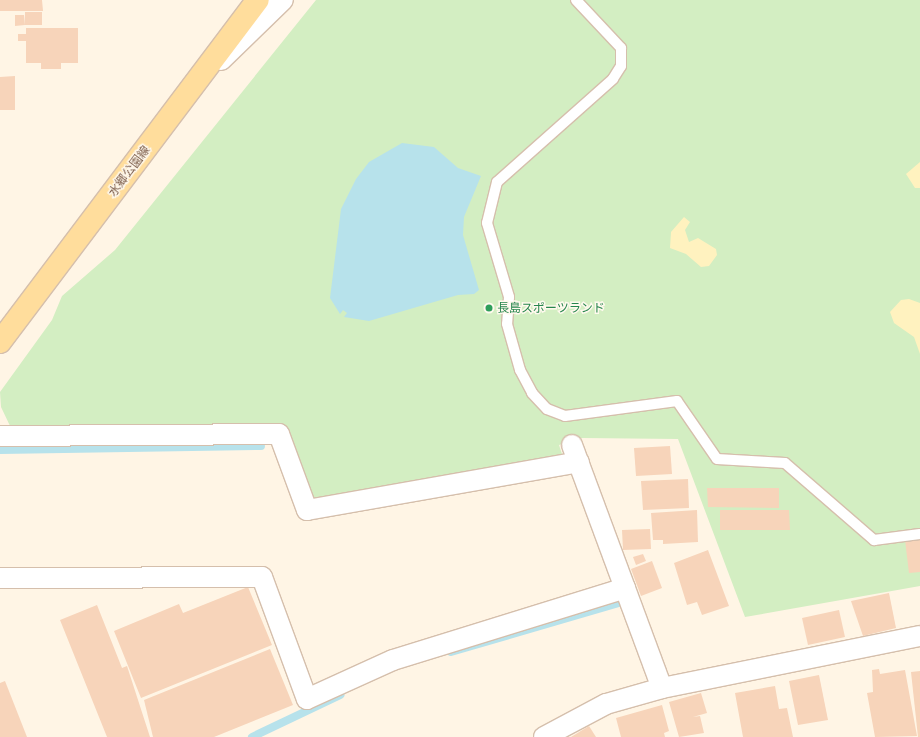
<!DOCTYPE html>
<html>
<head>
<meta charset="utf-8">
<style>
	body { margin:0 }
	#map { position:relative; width:920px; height:737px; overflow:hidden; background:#fff5e5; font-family:"IBM Plex Sans","Noto Sans JP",sans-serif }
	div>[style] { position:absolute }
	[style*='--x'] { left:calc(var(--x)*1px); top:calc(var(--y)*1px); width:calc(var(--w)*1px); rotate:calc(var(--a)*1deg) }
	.green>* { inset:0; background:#d3eec2 }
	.sand>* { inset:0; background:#fff2bf }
	.water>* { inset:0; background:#b7e2eb }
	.stream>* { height:8px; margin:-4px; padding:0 4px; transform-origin:4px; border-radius:4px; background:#b7e2eb }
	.building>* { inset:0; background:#f7d4ba }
	.roads { filter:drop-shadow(1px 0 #d5bfac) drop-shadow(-1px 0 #d5bfac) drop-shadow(0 1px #d5bfac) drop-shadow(0 -1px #d5bfac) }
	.service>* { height:10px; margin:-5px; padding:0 5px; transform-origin:5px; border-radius:5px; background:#fff }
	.minor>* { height:20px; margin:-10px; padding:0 10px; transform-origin:10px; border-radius:10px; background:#fff }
	.primary>* { height:22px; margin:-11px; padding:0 11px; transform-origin:11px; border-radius:11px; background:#ffdd9c }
	.dots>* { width:11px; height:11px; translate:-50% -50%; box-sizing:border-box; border:2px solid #fff9ee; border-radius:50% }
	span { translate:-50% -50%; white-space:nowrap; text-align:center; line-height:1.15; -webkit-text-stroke:3px #fff9ee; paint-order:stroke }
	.street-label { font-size:12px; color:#7b5b47 }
	.leisure-label { font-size:12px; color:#27864d }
	.left { translate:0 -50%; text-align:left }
</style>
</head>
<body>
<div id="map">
	<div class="green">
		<i style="clip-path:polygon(316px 0,920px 0,920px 586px,745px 617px,678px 439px,582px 438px,559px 445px,563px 457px,322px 500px,310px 496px,284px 426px,11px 428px,1px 407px,0 392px,52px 320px,62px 296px,115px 250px)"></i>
	</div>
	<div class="sand">
		<i style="clip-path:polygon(920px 162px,920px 188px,915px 188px,906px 174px)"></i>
		<i style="clip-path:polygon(684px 217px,690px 222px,685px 230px,689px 242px,698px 238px,716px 249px,717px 255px,709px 266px,701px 267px,686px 254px,670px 248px,671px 232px)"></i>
		<i style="clip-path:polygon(909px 299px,920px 303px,920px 354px,914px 337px,894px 323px,890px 312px,901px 300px)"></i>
	</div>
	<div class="water">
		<i style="clip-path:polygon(402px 143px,434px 147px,458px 168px,481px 176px,464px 217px,463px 235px,479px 290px,474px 294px,458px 295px,369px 321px,344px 317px,347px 313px,343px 310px,340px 314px,330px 298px,341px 209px,356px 179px,369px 162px)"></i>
	</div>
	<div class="stream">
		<i style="--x:0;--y:450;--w:261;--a:-0.9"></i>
		<i style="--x:451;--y:652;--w:175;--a:-16.3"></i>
		<i style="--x:252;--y:737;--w:98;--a:-25.5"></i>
	</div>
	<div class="building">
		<i style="clip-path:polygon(0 0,42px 0,43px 11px,0 11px)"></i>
		<i style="clip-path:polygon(25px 12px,42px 12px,42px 25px,25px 25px)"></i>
		<i style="clip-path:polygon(15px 15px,24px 15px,25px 25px,15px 26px)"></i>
		<i style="clip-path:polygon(26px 28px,78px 28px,78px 63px,61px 63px,61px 69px,41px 69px,41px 63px,26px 63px,26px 41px,18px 41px,18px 34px,26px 34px)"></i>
		<i style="clip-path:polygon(15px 76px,15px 110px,0 110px,0 77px)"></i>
		<i style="clip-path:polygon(670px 446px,672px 474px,636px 476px,634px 448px)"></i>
		<i style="clip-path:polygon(688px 479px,689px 508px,643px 510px,641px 481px)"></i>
		<i style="clip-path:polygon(707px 488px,779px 488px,779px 508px,708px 507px)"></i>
		<i style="clip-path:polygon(697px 510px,698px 542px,663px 544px,663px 540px,653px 540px,651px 513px)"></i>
		<i style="clip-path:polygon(720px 510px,789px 510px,790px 530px,720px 530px)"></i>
		<i style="clip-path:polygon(650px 529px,651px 549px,623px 550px,622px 530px)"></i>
		<i style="clip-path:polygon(920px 538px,920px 572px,909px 573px,905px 540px)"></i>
		<i style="clip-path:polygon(708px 550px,729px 606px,702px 615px,697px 602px,687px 605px,674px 563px)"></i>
		<i style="clip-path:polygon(643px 554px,646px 561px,636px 565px,633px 557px)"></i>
		<i style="clip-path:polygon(652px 561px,662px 588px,641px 596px,631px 569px)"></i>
		<i style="clip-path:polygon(248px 587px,272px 645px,141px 698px,114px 631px,179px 604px,183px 613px)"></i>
		<i style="clip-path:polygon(889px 593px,896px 628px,863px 636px,851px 601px)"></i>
		<i style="clip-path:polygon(97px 605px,122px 668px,127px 666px,150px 737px,107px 737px,60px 620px)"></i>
		<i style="clip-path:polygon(839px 610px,845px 637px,808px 645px,802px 618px)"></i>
		<i style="clip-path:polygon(270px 649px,293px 705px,214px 737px,153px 737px,144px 700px)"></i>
		<i style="clip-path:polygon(879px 669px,880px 674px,905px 670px,917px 736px,875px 737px,867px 693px,873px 692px,872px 670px)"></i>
		<i style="clip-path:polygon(920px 671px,920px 737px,918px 737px,911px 672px)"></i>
		<i style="clip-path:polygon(819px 675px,828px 720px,798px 725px,789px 681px)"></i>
		<i style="clip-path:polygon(5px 681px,27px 737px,0 737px,0 683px)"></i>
		<i style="clip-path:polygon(775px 686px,779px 709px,787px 708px,793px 737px,743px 737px,735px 693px)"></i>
		<i style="clip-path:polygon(701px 693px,707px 713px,693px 717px,700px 716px,704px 733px,679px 737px,669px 702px)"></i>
		<i style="clip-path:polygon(662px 705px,669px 731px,664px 733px,665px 737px,621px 737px,616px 718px)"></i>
		<i style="clip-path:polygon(589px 726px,596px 737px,571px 737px)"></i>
	</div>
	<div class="roads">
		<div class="service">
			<i style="--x:576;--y:0;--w:66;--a:46.8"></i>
			<i style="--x:621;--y:48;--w:18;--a:90"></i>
			<i style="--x:621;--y:66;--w:15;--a:122"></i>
			<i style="--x:613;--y:79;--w:155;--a:138.4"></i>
			<i style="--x:497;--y:182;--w:42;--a:103.7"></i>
			<i style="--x:487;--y:223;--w:77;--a:73.4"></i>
			<i style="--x:509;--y:297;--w:27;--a:94"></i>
			<i style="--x:507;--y:324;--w:48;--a:74.2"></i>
			<i style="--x:520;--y:370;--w:26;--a:62"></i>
			<i style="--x:532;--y:393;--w:22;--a:47"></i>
			<i style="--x:547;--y:409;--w:19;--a:21"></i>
			<i style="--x:565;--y:416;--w:113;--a:-7.6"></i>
			<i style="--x:677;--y:401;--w:70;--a:55.4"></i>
			<i style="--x:717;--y:459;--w:68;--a:3.4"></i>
			<i style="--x:785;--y:463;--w:118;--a:40.9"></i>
			<i style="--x:874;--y:540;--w:46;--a:-7.4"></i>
		</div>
		<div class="minor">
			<i style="--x:221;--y:60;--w:86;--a:-44.1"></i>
			<i style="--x:0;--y:436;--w:279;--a:-0.4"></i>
			<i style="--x:279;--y:434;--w:81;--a:69.8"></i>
			<i style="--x:307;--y:510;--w:276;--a:-10"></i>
			<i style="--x:572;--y:445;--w:259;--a:69.7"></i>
			<i style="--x:0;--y:578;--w:262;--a:-0.2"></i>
			<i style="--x:262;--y:577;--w:130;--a:69.8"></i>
			<i style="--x:307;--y:699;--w:94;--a:-24.4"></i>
			<i style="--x:393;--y:660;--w:243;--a:-17.2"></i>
			<i style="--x:544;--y:737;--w:70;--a:-28"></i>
			<i style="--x:606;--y:704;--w:58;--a:-15.9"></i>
			<i style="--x:662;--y:688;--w:263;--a:-11.4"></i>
		</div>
		<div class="primary">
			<i style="--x:0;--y:342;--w:428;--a:-53"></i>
		</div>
	</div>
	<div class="dots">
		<i style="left:489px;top:308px;background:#2e9e5b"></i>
	</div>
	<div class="street-label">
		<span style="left:129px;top:171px;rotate:-53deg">水郷公園線</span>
	</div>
	<div class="leisure-label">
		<span class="left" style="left:497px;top:308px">長島スポーツランド</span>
	</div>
</div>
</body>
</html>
